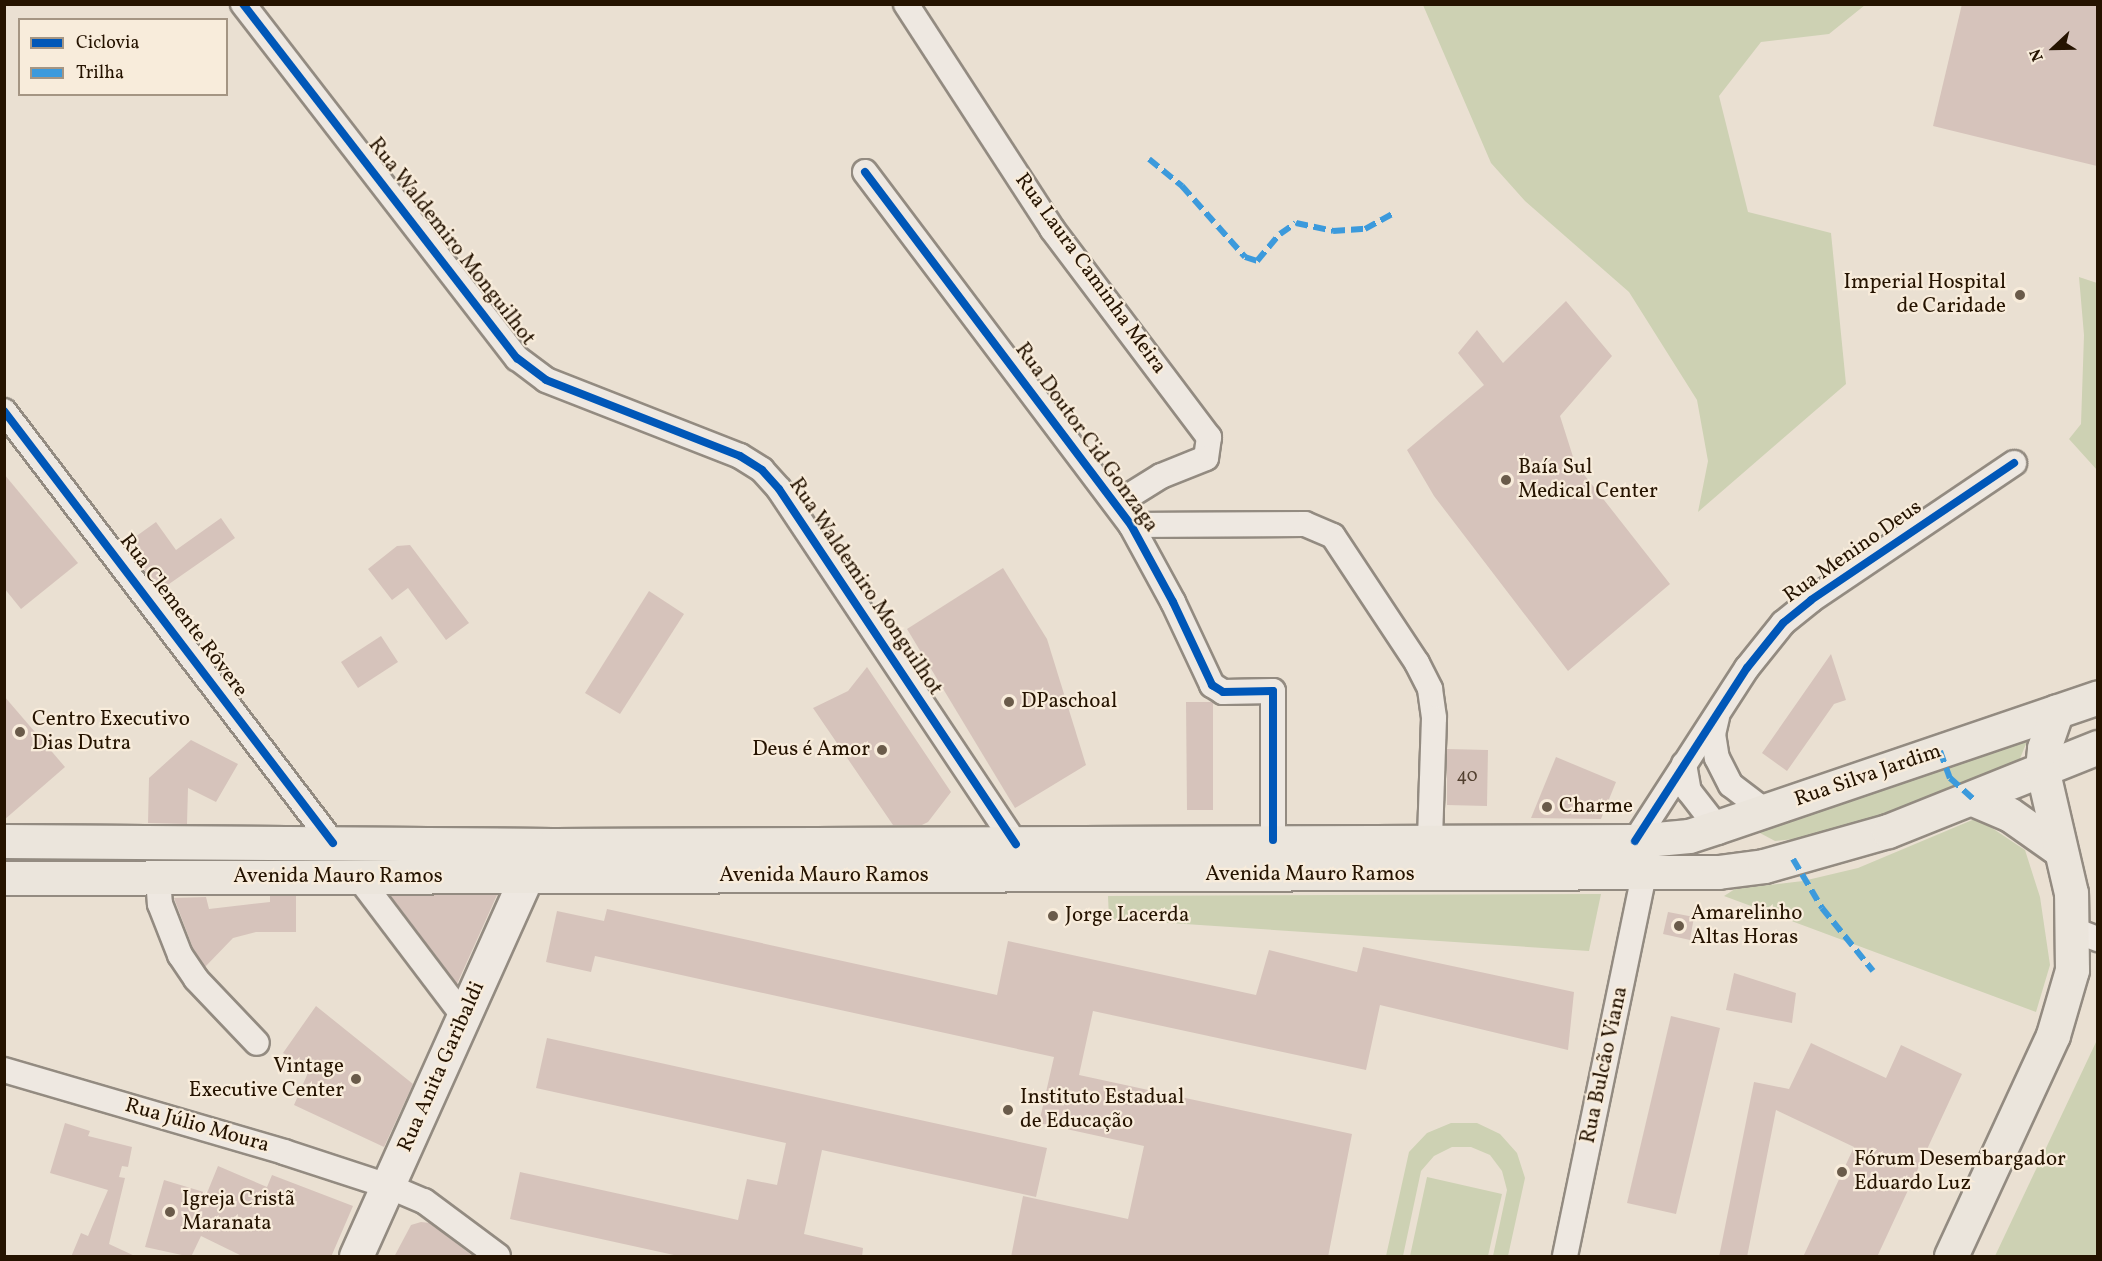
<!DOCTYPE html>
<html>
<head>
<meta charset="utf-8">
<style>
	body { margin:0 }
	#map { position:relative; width:2102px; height:1261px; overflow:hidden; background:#eae0d2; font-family:Vollkorn,serif }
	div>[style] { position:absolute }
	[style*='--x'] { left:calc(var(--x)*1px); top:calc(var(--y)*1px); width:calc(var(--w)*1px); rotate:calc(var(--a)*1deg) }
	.green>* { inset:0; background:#cdd1b3 }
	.building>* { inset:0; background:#d6c3bb }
	.roads { filter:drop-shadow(2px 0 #938b81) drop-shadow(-2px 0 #938b81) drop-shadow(0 2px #938b81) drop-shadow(0 -2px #938b81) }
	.street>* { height:24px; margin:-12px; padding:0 12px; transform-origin:12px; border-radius:12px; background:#eee8e1 }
	.secondary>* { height:33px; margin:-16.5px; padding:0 16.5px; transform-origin:16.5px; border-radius:16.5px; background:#eee8e1 }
	.primary>* { height:33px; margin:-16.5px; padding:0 16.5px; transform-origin:16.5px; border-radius:16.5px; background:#ebe5dc }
	.quiet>* { height:6px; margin-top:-3px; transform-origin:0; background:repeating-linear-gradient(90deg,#3c9adc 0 12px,transparent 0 18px) }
	.cycleway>* { height:8px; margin:-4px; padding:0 4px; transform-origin:4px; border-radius:4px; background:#0057b8 }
	.dots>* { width:16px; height:16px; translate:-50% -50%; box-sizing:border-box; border:3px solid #f8ecdb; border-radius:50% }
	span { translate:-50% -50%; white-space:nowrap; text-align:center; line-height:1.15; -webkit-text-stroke:4.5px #f8ecdb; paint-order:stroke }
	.number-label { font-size:18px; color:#513f2f }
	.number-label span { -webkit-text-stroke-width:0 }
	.street-label { font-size:21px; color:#251300 }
	.poi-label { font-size:21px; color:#251300 }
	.right { translate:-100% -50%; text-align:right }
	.left { translate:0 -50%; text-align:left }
	.frame { position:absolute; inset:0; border:6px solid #251300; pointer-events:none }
	.legend { position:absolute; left:18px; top:18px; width:210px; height:78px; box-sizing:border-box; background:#f8ecdb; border:2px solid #a49583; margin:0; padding:8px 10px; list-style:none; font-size:18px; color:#251300 }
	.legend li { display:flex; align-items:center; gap:12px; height:30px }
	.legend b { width:30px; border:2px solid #a49583 }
	.north { position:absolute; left:2024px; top:18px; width:60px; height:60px; -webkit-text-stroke:4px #f8ecdb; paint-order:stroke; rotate:248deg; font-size:16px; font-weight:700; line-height:24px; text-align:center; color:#251300 }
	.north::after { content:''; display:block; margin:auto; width:21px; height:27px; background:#251300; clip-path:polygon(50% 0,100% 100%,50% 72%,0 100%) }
</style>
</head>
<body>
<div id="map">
	<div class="green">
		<i style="clip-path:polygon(1423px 5px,1865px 5px,1829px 34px,1761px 42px,1719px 96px,1748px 212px,1831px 233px,1846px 384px,1698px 512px,1708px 461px,1697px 400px,1629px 292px,1525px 201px,1491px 163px)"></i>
		<i style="clip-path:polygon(2079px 277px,2097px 283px,2097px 470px,2069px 439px,2081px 424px,2084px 335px)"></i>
		<i style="clip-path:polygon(2028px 739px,2017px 766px,1839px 834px,1775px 841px,1758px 832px,1990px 747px)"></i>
		<i style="clip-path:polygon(1977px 818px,2025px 850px,2040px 897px,2050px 965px,2036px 1012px,1724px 896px,1735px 889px,1803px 881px,1858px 868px)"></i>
		<i style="clip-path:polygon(5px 853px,468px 855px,469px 864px,5px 863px)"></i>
		<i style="clip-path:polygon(1601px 894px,1589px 951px,1109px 919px,1108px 896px)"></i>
		<i style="clip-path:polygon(2097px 1040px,2097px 1256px,1995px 1256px)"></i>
		<i style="clip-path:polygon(1451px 1123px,1477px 1123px,1500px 1134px,1517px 1153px,1525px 1178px,1508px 1256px,1493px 1256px,1507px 1190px,1502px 1171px,1490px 1155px,1471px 1147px,1452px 1147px,1434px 1156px,1421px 1171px,1403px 1256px,1386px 1256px,1409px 1152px,1427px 1133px)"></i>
		<i style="clip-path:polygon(1427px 1177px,1502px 1194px,1488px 1256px,1410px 1256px)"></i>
	</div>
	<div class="building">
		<i style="clip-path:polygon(1962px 4px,2097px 4px,2097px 166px,1933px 126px)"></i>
		<i style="clip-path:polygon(1566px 301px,1612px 356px,1560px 416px,1575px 463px,1670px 584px,1568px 671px,1434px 496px,1407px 450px,1484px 385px,1458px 353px,1477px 330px,1503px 363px)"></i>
		<i style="clip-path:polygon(4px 474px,78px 563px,21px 609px,4px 588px)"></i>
		<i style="clip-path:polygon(221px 518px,235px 538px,159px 591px,124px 545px,156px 522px,176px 550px)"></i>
		<i style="clip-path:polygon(410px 545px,469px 623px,446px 640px,408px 588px,392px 600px,368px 569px,397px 546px)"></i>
		<i style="clip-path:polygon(1003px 568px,1047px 639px,1086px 765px,1015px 808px,907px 629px)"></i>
		<i style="clip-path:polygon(649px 591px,684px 614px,620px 714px,585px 693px)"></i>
		<i style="clip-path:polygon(381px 636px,398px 662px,358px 688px,341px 662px)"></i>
		<i style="clip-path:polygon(1831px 654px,1846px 700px,1834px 704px,1787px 771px,1762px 753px)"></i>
		<i style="clip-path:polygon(867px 667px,951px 792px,928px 822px,922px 825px,893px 825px,813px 708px,848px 691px)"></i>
		<i style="clip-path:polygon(4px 696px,65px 767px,4px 820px)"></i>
		<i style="clip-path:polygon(1186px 702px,1213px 702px,1213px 810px,1187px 810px)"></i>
		<i style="clip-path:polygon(191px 740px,238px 764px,216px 802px,188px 788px,187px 824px,148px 823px,149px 778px)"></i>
		<i style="clip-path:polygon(1447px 749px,1488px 750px,1487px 806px,1447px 805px)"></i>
		<i style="clip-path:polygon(1556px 757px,1616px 782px,1601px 819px,1531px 818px)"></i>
		<i style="clip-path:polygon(390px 895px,497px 895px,457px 984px)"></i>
		<i style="clip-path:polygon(270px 896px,296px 896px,296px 932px,256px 932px,233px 938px,205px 967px,193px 948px,174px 898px,206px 897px,209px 909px,270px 902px)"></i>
		<i style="clip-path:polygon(607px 909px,997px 995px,1008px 941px,1256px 995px,1269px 950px,1357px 972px,1363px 947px,1574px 992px,1568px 1050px,1380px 1005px,1366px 1070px,1093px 1011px,1079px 1075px,1352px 1134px,1328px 1257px,1011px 1257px,1023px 1196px,1128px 1219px,1144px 1146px,1039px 1123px,1054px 1057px,595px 956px,591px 972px,546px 962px,557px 911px,604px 921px)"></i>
		<i style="clip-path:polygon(1668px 912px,1694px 917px,1690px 940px,1663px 934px)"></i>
		<i style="clip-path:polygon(1734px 973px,1796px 993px,1792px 1023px,1726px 1010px)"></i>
		<i style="clip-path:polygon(316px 1006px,413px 1084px,384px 1147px,294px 1105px,310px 1068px,283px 1053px)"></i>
		<i style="clip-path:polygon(1671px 1016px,1720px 1028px,1676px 1214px,1627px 1203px)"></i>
		<i style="clip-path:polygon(547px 1038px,1047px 1148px,1036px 1197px,822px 1150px,804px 1234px,863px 1248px,862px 1257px,683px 1257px,510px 1219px,520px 1172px,738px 1220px,747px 1179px,777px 1185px,786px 1143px,536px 1088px)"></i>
		<i style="clip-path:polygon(1811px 1043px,1886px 1078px,1901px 1045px,1962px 1074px,1877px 1257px,1803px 1257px,1854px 1147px,1776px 1110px,1747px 1257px,1719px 1257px,1754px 1082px,1789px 1089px)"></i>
		<i style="clip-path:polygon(65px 1123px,90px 1131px,88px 1136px,132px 1147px,128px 1167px,122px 1166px,119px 1177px,125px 1178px,109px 1244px,137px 1257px,71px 1257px,81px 1233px,88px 1236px,108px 1190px,50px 1173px)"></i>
		<i style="clip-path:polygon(218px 1166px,267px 1187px,272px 1175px,353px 1206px,331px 1257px,244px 1257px,201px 1236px,191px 1257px,145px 1247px,164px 1180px,207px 1193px)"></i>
		<i style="clip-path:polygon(421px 1222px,430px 1223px,474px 1257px,394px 1257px,411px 1225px)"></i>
	</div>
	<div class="roads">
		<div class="street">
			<i style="--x:243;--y:4;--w:448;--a:52.3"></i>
			<i style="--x:517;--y:358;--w:36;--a:37"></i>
			<i style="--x:546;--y:380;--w:208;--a:21.4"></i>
			<i style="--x:740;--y:456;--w:26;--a:32"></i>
			<i style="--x:762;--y:470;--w:25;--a:48"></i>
			<i style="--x:779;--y:489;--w:427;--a:56.3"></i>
			<i style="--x:906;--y:4;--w:268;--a:57"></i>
			<i style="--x:1052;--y:229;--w:261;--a:53"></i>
			<i style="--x:1209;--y:437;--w:21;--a:98"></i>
			<i style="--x:1206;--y:458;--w:48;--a:158.2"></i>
			<i style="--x:1161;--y:476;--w:53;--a:148.1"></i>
			<i style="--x:865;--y:172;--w:442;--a:53"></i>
			<i style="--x:1131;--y:525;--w:88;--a:61.4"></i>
			<i style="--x:1173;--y:602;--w:92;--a:64.8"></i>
			<i style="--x:1212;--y:685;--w:13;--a:32"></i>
			<i style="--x:1223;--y:692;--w:50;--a:-1.1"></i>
			<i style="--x:1273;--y:691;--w:149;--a:90"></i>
			<i style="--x:4;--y:411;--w:543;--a:52.71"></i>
			<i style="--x:1131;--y:525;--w:174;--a:-0.3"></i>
			<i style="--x:1305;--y:524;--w:30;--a:23"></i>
			<i style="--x:1333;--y:536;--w:152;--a:56.5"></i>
			<i style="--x:1417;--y:663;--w:29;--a:63"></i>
			<i style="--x:1430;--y:689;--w:29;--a:82"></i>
			<i style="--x:1434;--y:718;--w:122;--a:91.9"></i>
			<i style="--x:1717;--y:717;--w:17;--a:103"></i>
			<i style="--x:1713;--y:734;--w:24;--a:81"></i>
			<i style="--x:1717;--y:758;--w:30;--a:63"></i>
			<i style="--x:1731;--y:785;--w:43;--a:37.4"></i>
			<i style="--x:1684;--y:764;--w:27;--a:80"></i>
			<i style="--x:1689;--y:791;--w:46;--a:52.1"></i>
			<i style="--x:1635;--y:841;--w:206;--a:-57.1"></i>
			<i style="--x:1747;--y:668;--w:58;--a:-51.3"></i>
			<i style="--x:1783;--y:623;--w:36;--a:-39"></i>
			<i style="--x:1811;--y:600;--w:245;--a:-34"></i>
			<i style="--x:158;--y:877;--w:27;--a:86"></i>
			<i style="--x:160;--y:904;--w:55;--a:68.6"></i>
			<i style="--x:180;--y:955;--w:29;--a:56"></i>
			<i style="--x:196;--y:979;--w:88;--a:46.4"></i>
			<i style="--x:359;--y:878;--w:174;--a:52.9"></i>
			<i style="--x:2074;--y:930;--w:26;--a:21"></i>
			<i style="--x:4;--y:1070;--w:292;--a:16.3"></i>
			<i style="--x:284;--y:1152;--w:109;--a:18.1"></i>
			<i style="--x:388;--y:1186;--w:39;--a:23"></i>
			<i style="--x:424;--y:1201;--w:92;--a:36.6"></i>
			<i style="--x:1565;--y:1256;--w:390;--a:-78.3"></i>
		</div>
		<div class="secondary">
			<i style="--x:356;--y:1256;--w:415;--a:-65.8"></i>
		</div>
		<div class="primary">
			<i style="--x:1973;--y:799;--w:39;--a:23"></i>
			<i style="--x:2009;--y:814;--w:62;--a:35.2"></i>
			<i style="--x:4;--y:841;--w:549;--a:0.42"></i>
			<i style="--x:553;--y:845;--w:1082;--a:-0.21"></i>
			<i style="--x:1635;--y:841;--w:54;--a:-5.3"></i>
			<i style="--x:1689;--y:836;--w:29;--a:-18"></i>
			<i style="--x:1717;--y:827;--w:403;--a:-18.8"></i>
			<i style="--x:4;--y:878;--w:1714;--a:-0.2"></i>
			<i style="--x:1718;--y:872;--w:46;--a:-7.4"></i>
			<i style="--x:1764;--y:866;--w:129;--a:-15.8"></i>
			<i style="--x:1888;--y:831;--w:226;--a:-21.8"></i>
			<i style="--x:1951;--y:1256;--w:243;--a:-65.2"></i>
			<i style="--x:2053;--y:1035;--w:68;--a:-73.7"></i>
			<i style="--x:2072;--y:970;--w:77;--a:-90.7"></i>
			<i style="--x:2071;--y:893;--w:128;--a:-103.1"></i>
			<i style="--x:2042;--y:768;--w:20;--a:-84"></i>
			<i style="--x:2044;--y:748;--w:39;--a:-71"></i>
		</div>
	</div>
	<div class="quiet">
		<i style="--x:1149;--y:159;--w:43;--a:39.3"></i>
		<i style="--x:1182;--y:186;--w:95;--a:48.4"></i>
		<i style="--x:1245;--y:257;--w:13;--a:18"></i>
		<i style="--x:1257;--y:261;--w:35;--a:-50"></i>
		<i style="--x:1280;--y:234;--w:19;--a:-35"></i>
		<i style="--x:1296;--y:223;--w:38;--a:12"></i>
		<i style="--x:1333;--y:231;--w:32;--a:-4"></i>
		<i style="--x:1365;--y:229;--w:35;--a:-29"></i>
		<i style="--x:1940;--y:751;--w:29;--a:70"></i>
		<i style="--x:1950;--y:778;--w:31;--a:42"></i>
		<i style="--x:1793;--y:859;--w:57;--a:59.4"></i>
		<i style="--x:1822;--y:908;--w:81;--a:51"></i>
	</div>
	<div class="cycleway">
		<i style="--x:243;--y:4;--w:448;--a:52.3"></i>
		<i style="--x:517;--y:358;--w:36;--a:37"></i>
		<i style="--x:546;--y:380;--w:208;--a:21.4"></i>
		<i style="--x:740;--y:456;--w:26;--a:32"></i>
		<i style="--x:762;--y:470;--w:25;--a:48"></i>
		<i style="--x:779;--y:489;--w:427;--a:56.3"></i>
		<i style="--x:865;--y:172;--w:442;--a:53"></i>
		<i style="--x:1131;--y:525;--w:88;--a:61.4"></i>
		<i style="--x:1173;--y:602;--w:92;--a:64.8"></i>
		<i style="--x:1212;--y:685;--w:13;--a:32"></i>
		<i style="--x:1223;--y:692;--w:50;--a:-1.1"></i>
		<i style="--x:1273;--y:691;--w:149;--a:90"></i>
		<i style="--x:4;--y:411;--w:543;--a:52.71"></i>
		<i style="--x:1635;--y:841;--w:206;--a:-57.1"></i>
		<i style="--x:1747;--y:668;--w:58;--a:-51.3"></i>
		<i style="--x:1783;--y:623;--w:36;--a:-39"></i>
		<i style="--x:1811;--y:600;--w:245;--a:-34"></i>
	</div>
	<div class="dots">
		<i style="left:2020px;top:295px;background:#6a5b4a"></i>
		<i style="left:1506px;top:480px;background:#6a5b4a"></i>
		<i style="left:1009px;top:702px;background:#6a5b4a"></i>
		<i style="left:20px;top:732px;background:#6a5b4a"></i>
		<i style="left:882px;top:750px;background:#6a5b4a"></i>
		<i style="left:1547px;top:807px;background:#6a5b4a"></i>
		<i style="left:1053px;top:916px;background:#6a5b4a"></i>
		<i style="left:1679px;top:926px;background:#6a5b4a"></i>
		<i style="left:356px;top:1079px;background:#6a5b4a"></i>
		<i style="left:1008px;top:1110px;background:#6a5b4a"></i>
		<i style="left:1842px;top:1172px;background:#6a5b4a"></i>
		<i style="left:170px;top:1212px;background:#6a5b4a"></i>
	</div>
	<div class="number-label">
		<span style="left:1467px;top:777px">40</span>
	</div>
	<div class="street-label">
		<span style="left:451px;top:242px;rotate:52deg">Rua Waldemiro Monguilhot</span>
		<span style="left:1090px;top:274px;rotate:54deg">Rua Laura Caminha Meira</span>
		<span style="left:1086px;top:438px;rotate:54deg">Rua Doutor Cid Gonzaga</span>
		<span style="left:1853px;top:552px;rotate:-35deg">Rua Menino Deus</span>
		<span style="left:865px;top:587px;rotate:56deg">Rua Waldemiro Monguilhot</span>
		<span style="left:183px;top:616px;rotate:53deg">Rua Clemente Rôvere</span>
		<span style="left:1868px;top:776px;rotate:-19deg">Rua Silva Jardim</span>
		<span style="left:1310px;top:875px">Avenida Mauro Ramos</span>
		<span style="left:824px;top:876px">Avenida Mauro Ramos</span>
		<span style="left:338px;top:877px">Avenida Mauro Ramos</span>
		<span style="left:1605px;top:1065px;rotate:-78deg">Rua Bulcão Viana</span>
		<span style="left:442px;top:1067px;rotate:-66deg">Rua Anita Garibaldi</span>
		<span style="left:197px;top:1126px;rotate:16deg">Rua Júlio Moura</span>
	</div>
	<div class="poi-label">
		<span class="right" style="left:2006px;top:295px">Imperial Hospital<br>de Caridade</span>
		<span class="left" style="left:1518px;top:480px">Baía Sul<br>Medical Center</span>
		<span class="left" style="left:1021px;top:702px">DPaschoal</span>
		<span class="left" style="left:32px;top:732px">Centro Executivo<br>Dias Dutra</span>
		<span class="right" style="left:870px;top:750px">Deus é Amor</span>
		<span class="left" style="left:1559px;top:807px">Charme</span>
		<span class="left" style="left:1691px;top:926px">Amarelinho<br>Altas Horas</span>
		<span class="left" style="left:1065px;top:916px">Jorge Lacerda</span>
		<span class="right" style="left:344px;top:1079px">Vintage<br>Executive Center</span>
		<span class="left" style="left:1020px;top:1110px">Instituto Estadual<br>de Educação</span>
		<span class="left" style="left:1854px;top:1172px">Fórum Desembargador<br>Eduardo Luz</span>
		<span class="left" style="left:182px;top:1212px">Igreja Cristã<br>Maranata</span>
	</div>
	<div class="frame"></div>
	<ul class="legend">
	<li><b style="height:8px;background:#0057b8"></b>Ciclovia</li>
	<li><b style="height:8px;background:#3c9adc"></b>Trilha</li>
	</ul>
	<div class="north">N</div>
</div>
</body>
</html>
